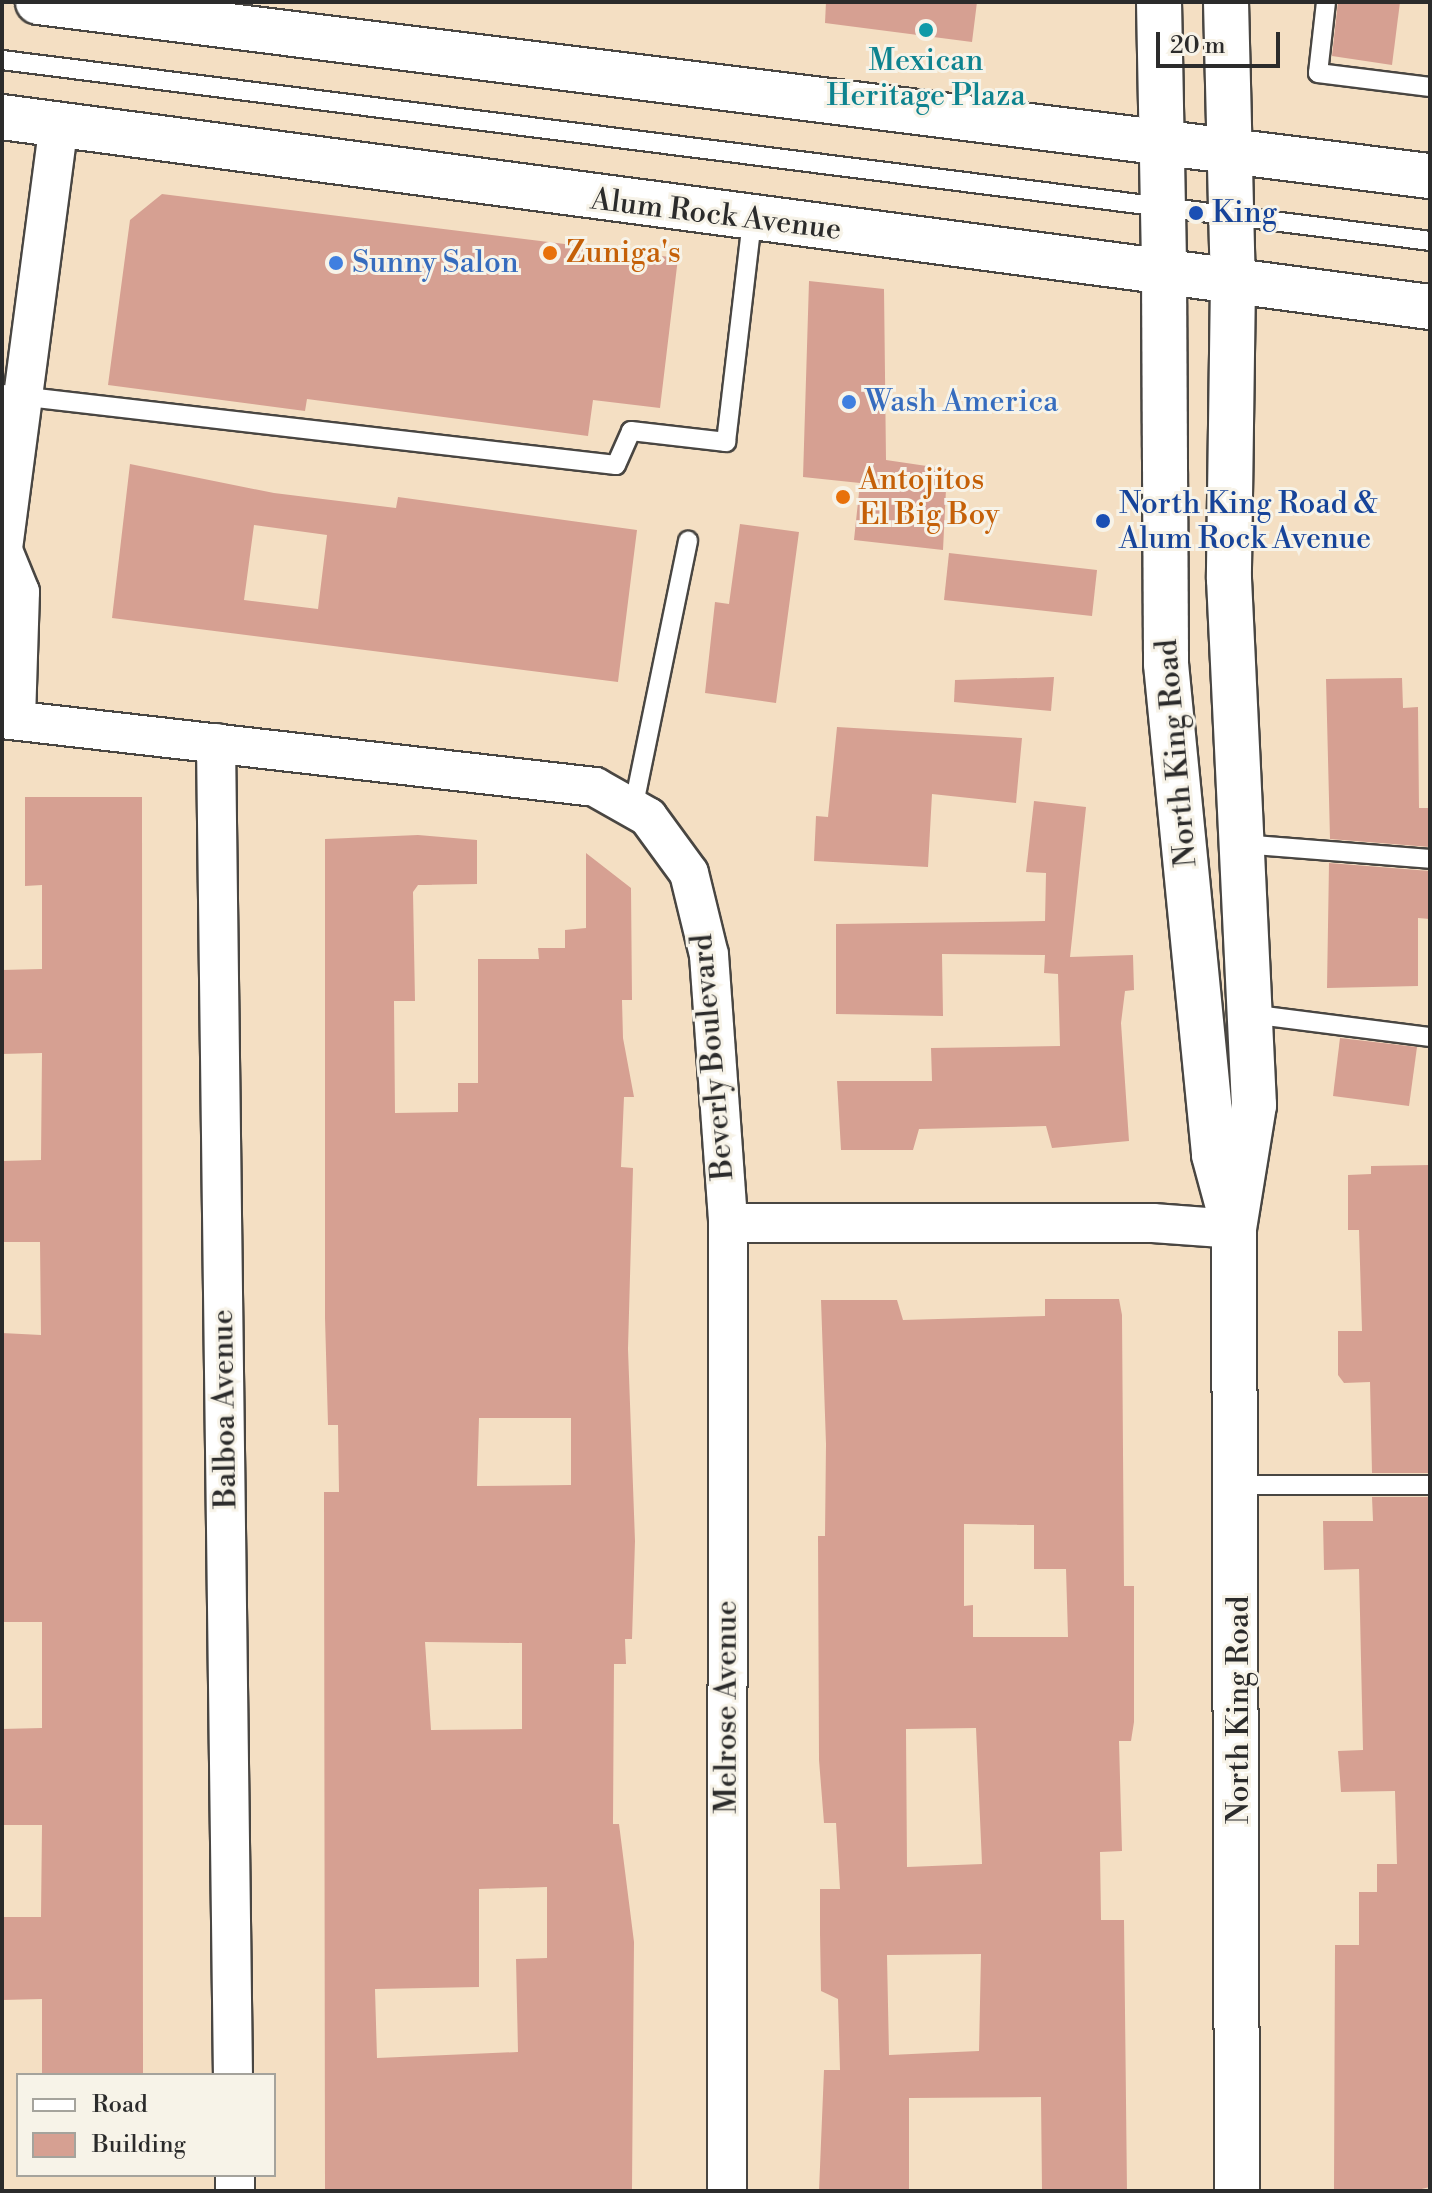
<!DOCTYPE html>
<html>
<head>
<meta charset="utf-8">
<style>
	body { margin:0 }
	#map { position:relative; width:1432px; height:2193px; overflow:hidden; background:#f4dfc3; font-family:"Libre Bodoni",serif }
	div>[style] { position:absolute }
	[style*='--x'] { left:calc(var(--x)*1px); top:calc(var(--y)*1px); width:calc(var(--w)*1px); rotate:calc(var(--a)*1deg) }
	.building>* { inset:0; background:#d6a092 }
	.roads { filter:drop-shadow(2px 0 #494642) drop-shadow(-2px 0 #494642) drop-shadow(0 2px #494642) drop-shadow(0 -2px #494642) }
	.service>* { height:18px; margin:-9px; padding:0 9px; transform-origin:9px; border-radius:9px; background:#fff }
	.minor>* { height:38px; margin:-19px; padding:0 19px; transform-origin:19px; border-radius:19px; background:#fff }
	.secondary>* { height:44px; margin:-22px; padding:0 22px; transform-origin:22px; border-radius:22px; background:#fff }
	.primary>* { height:44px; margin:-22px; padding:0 22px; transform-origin:22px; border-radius:22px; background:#fff }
	.dots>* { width:22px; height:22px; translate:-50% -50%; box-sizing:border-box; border:4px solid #f7f3e8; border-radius:50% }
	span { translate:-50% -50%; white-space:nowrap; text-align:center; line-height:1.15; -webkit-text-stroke:6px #f7f3e8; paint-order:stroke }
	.culture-label { font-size:30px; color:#0d838f }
	.transit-label { font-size:30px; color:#164399 }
	.left { translate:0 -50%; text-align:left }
	.street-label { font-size:30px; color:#2b2b2b }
	.food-label { font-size:30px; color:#c56008 }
	.shop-label { font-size:30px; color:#366cbe }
	.frame { position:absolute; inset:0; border:4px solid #2b2b2b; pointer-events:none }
	.legend { position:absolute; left:16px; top:2073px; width:260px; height:104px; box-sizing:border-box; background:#f7f3e8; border:2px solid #a5a39c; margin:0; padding:10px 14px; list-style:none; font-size:24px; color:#2b2b2b }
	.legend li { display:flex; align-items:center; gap:16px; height:40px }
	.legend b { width:40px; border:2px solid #a5a39c }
	.scale { position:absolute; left:1156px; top:32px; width:124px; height:36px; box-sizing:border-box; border:4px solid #2b2b2b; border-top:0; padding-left:10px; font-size:24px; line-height:28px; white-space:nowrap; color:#2b2b2b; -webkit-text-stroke:6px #f7f3e8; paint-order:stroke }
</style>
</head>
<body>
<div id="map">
	<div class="building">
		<i style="clip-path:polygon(826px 2px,977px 2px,972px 42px,825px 23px)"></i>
		<i style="clip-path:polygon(1338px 2px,1400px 2px,1392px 65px,1332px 56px)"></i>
		<i style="clip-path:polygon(162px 194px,678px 258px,660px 408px,593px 400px,588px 436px,307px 399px,305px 411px,108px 385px,130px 220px)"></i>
		<i style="clip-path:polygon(809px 281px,884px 289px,886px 460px,947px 469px,943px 550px,854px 540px,860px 483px,803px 477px)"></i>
		<i style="clip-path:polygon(evenodd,130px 464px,274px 493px,396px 508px,398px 497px,637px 530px,618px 682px,112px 618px,130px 464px,254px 525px,327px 535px,318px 609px,244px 600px,254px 525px)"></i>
		<i style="clip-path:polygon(740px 524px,799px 532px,776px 703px,705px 693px,715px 602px,729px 604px)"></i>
		<i style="clip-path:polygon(949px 553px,1097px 570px,1092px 616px,944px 600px)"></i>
		<i style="clip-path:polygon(1054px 677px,1051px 711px,954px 702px,955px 680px)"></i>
		<i style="clip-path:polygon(1402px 678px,1403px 708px,1418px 707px,1419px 808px,1430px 808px,1430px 847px,1330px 839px,1326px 679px)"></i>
		<i style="clip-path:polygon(837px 727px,1022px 738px,1016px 803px,932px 794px,928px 867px,814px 861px,816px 816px,828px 817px)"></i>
		<i style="clip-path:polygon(25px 797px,142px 797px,143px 2075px,42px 2075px,42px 1999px,2px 2000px,2px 1917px,41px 1917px,42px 1825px,2px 1825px,2px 1729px,42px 1728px,42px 1622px,2px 1622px,2px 1333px,41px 1335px,40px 1242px,2px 1242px,2px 1161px,41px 1160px,42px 1053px,2px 1054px,2px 970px,42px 969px,42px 885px,25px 886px)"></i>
		<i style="clip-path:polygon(1034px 801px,1086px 807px,1070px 957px,1133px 955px,1134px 990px,1125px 991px,1121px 1023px,1129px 1141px,1052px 1148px,1046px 1126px,919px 1129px,913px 1150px,841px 1150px,837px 1081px,932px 1081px,931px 1048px,1060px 1046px,1058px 974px,1044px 973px,1045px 955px,942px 954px,943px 1016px,836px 1014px,836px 924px,1045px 921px,1046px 873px,1026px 872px)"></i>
		<i style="clip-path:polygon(evenodd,418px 835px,477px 840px,477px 884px,418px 885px,413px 892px,415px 1001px,394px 1001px,395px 1113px,458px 1112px,458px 1083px,478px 1083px,478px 959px,539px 959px,538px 948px,565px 948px,565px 930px,586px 928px,586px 853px,631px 888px,632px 1000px,622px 1000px,623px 1038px,634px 1097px,624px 1097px,621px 1167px,633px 1168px,628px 1349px,635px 1541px,632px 1639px,625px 1639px,626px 1664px,614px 1664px,613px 1824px,619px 1824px,634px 1942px,632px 2191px,325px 2191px,324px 1492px,339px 1492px,338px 1425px,328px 1425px,325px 1318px,325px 839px,418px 835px,479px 1418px,571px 1418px,571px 1485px,477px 1486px,479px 1418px,418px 835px,425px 1642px,522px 1643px,522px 1729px,431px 1730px,425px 1642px,418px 835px,547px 1887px,547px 1958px,516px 1959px,518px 2052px,377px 2058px,375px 1989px,479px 1987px,479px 1889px,547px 1887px)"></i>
		<i style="clip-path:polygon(1329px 863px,1430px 871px,1430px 919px,1418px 918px,1418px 986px,1327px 988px)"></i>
		<i style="clip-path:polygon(1340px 1038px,1417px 1047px,1409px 1106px,1333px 1096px)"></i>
		<i style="clip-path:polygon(1430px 1165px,1430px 1473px,1372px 1473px,1370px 1382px,1344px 1383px,1338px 1375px,1338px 1331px,1362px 1331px,1359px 1230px,1348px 1230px,1348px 1175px,1371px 1174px,1371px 1166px)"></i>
		<i style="clip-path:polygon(evenodd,1045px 1299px,1119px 1299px,1122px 1315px,1124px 1586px,1134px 1586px,1134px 1722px,1131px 1741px,1119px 1741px,1122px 1851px,1100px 1852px,1101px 1920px,1124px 1920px,1127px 2191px,1042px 2191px,1041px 2097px,909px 2098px,909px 2191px,819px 2191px,824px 2070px,840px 2070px,838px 1999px,821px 1991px,820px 1934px,820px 1889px,840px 1889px,836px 1823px,824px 1823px,819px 1760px,818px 1536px,825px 1536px,826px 1444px,821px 1300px,897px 1300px,903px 1320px,1045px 1316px,1045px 1299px,964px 1524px,1034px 1525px,1034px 1569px,1066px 1569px,1068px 1637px,973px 1637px,973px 1605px,964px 1606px,964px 1524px,1045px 1299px,976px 1728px,982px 1864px,907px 1867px,906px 1729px,976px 1728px,1045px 1299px,981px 1954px,979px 2051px,889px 2055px,887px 1955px,981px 1954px)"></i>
		<i style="clip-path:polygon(1372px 1497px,1430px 1497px,1430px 2187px,1413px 2191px,1334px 2191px,1335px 1945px,1359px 1945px,1359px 1892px,1377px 1892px,1377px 1864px,1397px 1864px,1395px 1791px,1341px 1792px,1338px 1751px,1363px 1750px,1359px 1569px,1324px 1570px,1323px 1521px,1373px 1521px)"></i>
	</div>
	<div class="roads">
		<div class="service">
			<i style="--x:1326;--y:2;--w:71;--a:96.4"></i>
			<i style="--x:1318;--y:73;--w:113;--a:7.1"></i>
			<i style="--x:2;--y:60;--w:1439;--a:7.22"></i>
			<i style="--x:2;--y:394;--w:618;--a:6.6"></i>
			<i style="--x:616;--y:465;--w:37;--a:-66"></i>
			<i style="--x:631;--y:431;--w:96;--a:6.6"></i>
			<i style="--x:726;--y:442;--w:224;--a:-83.3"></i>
			<i style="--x:633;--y:809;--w:274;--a:-78.4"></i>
			<i style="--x:1241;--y:844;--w:190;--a:4.5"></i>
			<i style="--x:1250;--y:1014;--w:181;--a:7.3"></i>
			<i style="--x:1239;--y:1485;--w:191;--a:0"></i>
		</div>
		<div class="minor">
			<i style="--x:4;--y:553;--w:42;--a:67.7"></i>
			<i style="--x:20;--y:592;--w:128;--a:91.8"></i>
			<i style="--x:2;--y:556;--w:435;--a:-82.5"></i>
			<i style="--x:2;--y:719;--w:597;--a:6.54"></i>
			<i style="--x:595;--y:787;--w:61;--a:29.5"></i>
			<i style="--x:648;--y:817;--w:69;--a:53.8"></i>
			<i style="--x:689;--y:873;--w:84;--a:76.3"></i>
			<i style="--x:709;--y:955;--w:269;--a:85.9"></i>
			<i style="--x:728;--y:1223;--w:968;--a:90.06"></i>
			<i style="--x:216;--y:743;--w:1332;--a:89.27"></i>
			<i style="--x:728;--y:1223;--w:425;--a:0"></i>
			<i style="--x:1153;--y:1223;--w:81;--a:4.2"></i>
			<i style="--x:235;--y:2175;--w:16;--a:90"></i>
		</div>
		<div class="secondary">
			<i style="--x:1164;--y:273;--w:391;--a:89.7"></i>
			<i style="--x:1166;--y:664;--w:493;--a:84.4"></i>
			<i style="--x:1214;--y:1155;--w:61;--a:74.8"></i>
			<i style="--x:1233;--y:282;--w:297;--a:90.8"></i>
			<i style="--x:1229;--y:579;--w:527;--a:87.28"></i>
			<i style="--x:1254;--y:1105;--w:126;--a:99.2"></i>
			<i style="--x:1234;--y:1229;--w:962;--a:89.82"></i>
		</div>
		<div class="primary">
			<i style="--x:38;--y:2;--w:1403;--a:7.13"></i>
			<i style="--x:1159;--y:2;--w:271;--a:88.9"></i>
			<i style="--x:1226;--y:2;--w:280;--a:88.6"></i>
			<i style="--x:2;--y:117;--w:1441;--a:7.58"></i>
		</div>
	</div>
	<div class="dots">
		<i style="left:926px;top:30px;background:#0f9aa8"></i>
		<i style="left:1196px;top:213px;background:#1a4fb4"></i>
		<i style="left:550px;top:253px;background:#e8710a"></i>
		<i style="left:336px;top:263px;background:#3f7fe0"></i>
		<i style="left:849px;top:402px;background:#3f7fe0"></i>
		<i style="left:843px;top:497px;background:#e8710a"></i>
		<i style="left:1103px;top:521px;background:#1a4fb4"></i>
	</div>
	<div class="culture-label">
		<span style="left:926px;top:78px">Mexican<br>Heritage Plaza</span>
	</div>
	<div class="transit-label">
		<span class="left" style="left:1212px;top:213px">King</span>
		<span class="left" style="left:1119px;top:521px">North King Road &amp;<br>Alum Rock Avenue</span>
	</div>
	<div class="street-label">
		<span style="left:716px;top:215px;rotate:7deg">Alum Rock Avenue</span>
		<span style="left:1177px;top:753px;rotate:-95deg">North King Road</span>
		<span style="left:713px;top:1057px;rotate:-95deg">Beverly Boulevard</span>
		<span style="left:225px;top:1409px;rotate:-91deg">Balboa Avenue</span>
		<span style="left:727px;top:1707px;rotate:-90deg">Melrose Avenue</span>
		<span style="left:1239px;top:1710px;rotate:-90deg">North King Road</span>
	</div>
	<div class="food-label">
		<span class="left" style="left:566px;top:253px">Zuniga's</span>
		<span class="left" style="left:859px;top:497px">Antojitos<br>El Big Boy</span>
	</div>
	<div class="shop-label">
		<span class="left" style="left:352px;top:263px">Sunny Salon</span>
		<span class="left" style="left:865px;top:402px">Wash America</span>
	</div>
	<div class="frame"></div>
	<ul class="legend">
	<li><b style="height:10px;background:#fff"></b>Road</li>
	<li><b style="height:22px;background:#d6a092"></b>Building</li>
	</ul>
	<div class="scale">20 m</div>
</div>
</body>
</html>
